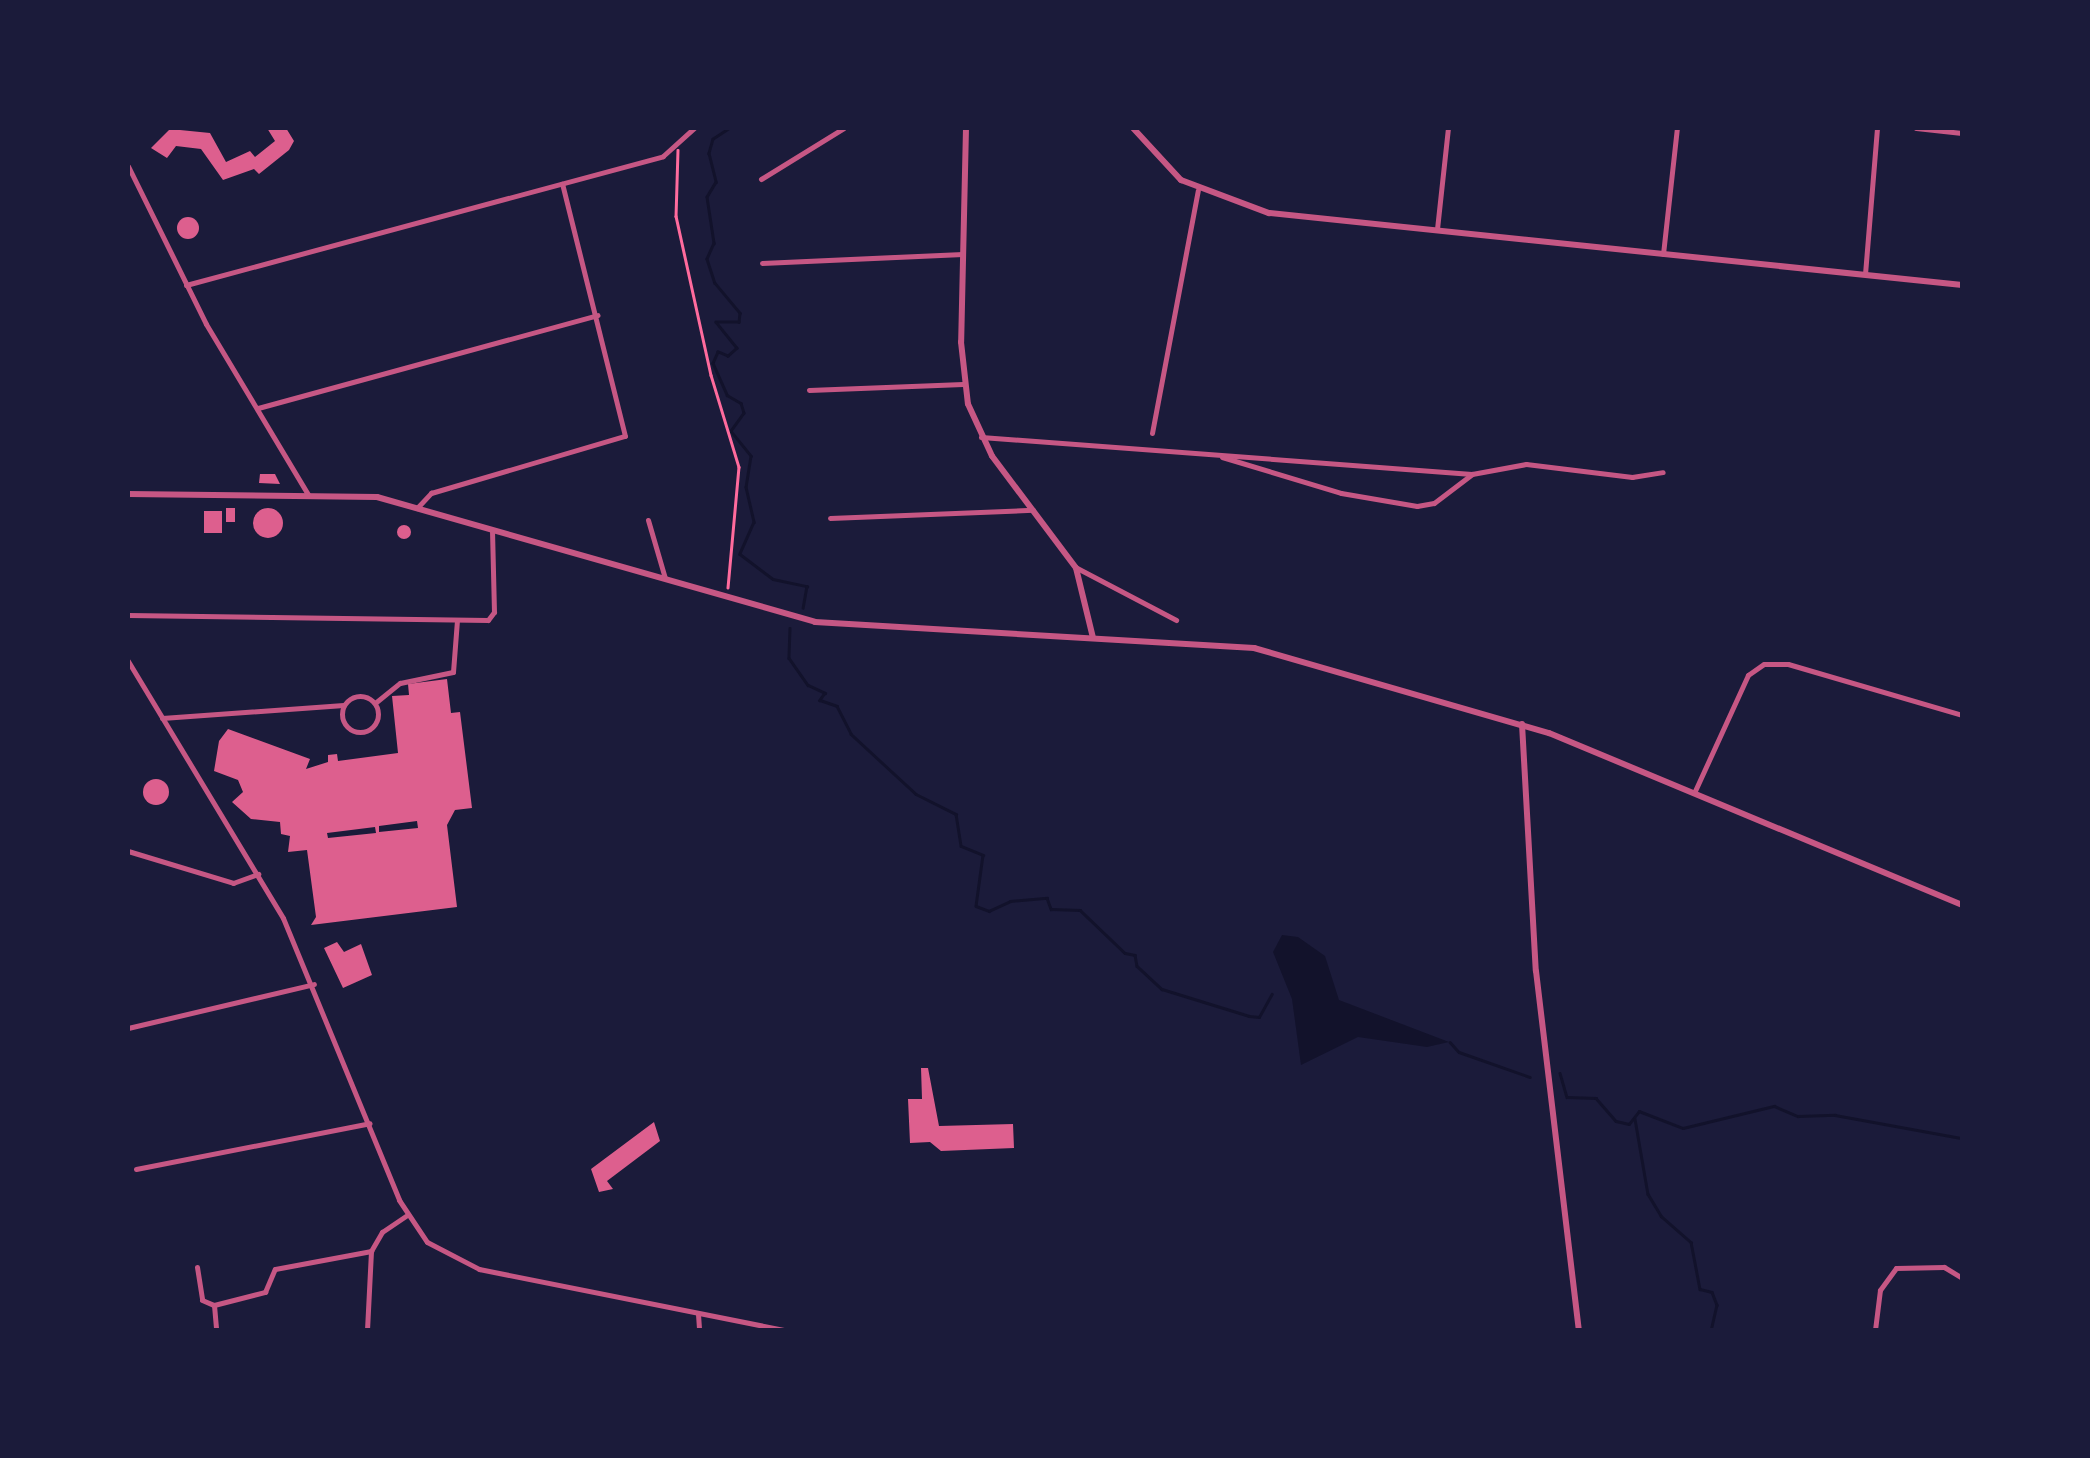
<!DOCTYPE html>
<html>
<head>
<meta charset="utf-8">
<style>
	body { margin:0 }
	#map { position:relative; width:2090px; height:1458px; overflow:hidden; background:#1b1b3a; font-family:Cabin,sans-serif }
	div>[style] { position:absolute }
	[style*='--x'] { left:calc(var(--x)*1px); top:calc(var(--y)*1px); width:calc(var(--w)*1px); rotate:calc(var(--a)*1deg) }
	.water>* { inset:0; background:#12122b }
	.stream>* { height:2.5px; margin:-1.25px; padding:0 1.25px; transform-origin:1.25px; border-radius:1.25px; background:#12122b }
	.building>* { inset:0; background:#dd5f8e }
	.round { border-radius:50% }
	.path>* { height:2.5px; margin:-1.25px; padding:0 1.25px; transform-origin:1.25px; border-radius:1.25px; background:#ff6b9d }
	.minor>* { height:5px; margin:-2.5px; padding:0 2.5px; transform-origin:2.5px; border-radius:2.5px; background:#c65784 }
	.minor>.ring { margin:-2.5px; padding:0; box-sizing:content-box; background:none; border:5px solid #c65784; border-radius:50% }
	.tertiary>* { height:6px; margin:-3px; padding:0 3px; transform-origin:3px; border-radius:3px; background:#c65784 }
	span { translate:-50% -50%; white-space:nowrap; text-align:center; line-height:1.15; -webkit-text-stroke:9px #1b1b3a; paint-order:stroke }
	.frame { position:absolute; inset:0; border:130px solid #1b1b3a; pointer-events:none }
</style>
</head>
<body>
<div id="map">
	<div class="water">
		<i style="clip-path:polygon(1282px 935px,1298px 937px,1325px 956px,1339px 1000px,1449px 1042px,1427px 1047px,1358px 1037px,1301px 1065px,1292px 999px,1273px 952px)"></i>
	</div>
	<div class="stream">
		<i style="--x:730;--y:128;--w:20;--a:147"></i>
		<i style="--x:713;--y:139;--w:15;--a:106"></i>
		<i style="--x:709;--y:153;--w:30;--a:76"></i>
		<i style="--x:716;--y:182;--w:17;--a:121"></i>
		<i style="--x:707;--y:197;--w:47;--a:81.3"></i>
		<i style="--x:714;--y:243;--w:17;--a:114"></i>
		<i style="--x:707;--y:259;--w:25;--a:72"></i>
		<i style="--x:715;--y:283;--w:39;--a:50"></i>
		<i style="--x:740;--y:313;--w:9;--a:96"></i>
		<i style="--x:739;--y:322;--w:23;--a:180"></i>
		<i style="--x:716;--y:322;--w:33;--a:51"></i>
		<i style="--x:737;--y:348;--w:12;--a:138"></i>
		<i style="--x:728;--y:356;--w:11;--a:-158"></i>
		<i style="--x:718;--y:352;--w:12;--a:114"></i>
		<i style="--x:713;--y:363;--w:35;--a:66"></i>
		<i style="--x:727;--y:395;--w:16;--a:30"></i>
		<i style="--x:741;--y:403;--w:10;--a:73"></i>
		<i style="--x:744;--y:413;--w:22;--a:126"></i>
		<i style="--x:731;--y:431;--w:32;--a:51"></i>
		<i style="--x:751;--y:456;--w:31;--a:99"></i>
		<i style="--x:746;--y:487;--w:36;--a:77"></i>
		<i style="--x:754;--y:522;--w:35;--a:114"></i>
		<i style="--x:740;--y:554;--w:41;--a:37.1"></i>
		<i style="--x:773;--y:579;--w:35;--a:12"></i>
		<i style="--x:807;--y:586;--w:22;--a:100"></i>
		<i style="--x:790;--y:628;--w:30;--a:92"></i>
		<i style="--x:789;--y:658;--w:33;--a:55"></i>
		<i style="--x:808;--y:685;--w:19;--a:25"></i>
		<i style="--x:825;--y:693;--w:9;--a:126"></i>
		<i style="--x:820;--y:700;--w:18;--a:19"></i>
		<i style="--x:837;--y:706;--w:31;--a:63"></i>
		<i style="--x:851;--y:734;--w:88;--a:42.7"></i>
		<i style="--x:916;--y:794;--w:45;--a:26.6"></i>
		<i style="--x:956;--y:814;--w:32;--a:81"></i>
		<i style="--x:961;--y:846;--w:24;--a:22"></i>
		<i style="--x:983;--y:855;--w:51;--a:97.8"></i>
		<i style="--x:976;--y:906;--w:14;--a:21"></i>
		<i style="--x:989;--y:911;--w:23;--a:-25"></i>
		<i style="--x:1010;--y:901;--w:37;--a:-5"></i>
		<i style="--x:1047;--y:898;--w:12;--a:70"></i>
		<i style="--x:1051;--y:909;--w:29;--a:2"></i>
		<i style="--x:1080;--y:910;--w:62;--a:43.7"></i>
		<i style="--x:1125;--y:953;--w:10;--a:11"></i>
		<i style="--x:1135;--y:955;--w:11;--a:80"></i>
		<i style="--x:1137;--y:966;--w:34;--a:43"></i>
		<i style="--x:1162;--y:989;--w:91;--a:17.2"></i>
		<i style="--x:1249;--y:1016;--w:10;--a:6"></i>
		<i style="--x:1259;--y:1017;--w:26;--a:-61"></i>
		<i style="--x:1450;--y:1042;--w:13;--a:48"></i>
		<i style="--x:1459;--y:1052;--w:75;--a:19.4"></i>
		<i style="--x:1560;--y:1073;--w:25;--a:74"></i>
		<i style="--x:1567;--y:1097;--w:29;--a:2"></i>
		<i style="--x:1596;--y:1098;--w:30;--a:49"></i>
		<i style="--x:1616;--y:1121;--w:13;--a:13"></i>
		<i style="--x:1629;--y:1124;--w:16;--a:-52"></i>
		<i style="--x:1639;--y:1111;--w:47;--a:21.1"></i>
		<i style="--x:1683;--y:1128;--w:94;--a:-13.6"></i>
		<i style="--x:1774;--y:1106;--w:26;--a:23"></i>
		<i style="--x:1798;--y:1116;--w:37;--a:-2"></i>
		<i style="--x:1835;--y:1115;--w:129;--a:10.3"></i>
		<i style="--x:1635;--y:1119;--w:76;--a:80.2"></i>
		<i style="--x:1648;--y:1194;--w:26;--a:59"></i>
		<i style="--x:1661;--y:1216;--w:40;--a:41"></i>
		<i style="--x:1691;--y:1242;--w:48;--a:79.2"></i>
		<i style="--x:1700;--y:1289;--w:12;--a:14"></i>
		<i style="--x:1712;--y:1292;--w:14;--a:69"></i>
		<i style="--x:1717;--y:1305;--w:26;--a:103"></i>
	</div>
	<div class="building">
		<i style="clip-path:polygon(267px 128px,286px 128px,294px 141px,289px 150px,259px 174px,254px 169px,223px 180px,201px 149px,176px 146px,167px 158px,151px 148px,170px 129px,210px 133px,226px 162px,250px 151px,255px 157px,275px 141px)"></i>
		<i class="round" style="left:177px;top:217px;width:22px;height:22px"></i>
		<i style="clip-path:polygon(260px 474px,275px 474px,280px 484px,259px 483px)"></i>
		<i style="clip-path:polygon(226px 508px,235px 508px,235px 522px,226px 522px)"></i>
		<i class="round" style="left:253px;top:508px;width:30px;height:30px"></i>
		<i style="clip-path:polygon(204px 511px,222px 511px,222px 533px,204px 533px)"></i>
		<i class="round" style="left:397px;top:525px;width:14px;height:14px"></i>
		<i style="clip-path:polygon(evenodd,447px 679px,451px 713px,460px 712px,472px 808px,455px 810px,447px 825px,457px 907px,311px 925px,316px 917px,307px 850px,288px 852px,290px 836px,281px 834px,280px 822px,251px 819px,232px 802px,243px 792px,238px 780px,214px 771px,219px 741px,228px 729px,310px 759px,306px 769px,328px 762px,328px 755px,337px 754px,338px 761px,398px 753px,392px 696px,409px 695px,408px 684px,447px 679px,417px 821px,418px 828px,379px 832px,379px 826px,417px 821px,447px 679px,375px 827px,376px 833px,328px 838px,327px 833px,375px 827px)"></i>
		<i class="round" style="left:143px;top:779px;width:26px;height:26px"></i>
		<i style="clip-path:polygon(337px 942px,344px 952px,361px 944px,372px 975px,343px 988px,324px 948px)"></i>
		<i style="clip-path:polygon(921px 1068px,928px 1068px,939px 1126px,1013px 1124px,1014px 1148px,941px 1151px,930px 1142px,910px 1143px,908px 1099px,922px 1099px)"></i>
		<i style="clip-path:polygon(654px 1122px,660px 1141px,607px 1181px,613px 1189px,599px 1192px,591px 1169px)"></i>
	</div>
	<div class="path">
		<i style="--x:678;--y:150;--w:66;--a:91.7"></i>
		<i style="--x:676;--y:216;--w:163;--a:77.6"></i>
		<i style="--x:711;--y:375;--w:96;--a:73.1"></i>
		<i style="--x:739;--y:467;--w:121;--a:95.2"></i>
	</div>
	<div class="minor">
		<i style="--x:1916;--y:128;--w:46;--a:6.2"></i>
		<i style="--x:128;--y:166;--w:176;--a:63.7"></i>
		<i style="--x:206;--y:324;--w:200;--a:59.1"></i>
		<i style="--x:761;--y:179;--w:97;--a:-31.6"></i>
		<i style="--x:1437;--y:229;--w:102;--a:-83.8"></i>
		<i style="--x:1663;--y:254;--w:127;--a:-83.7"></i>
		<i style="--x:762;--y:263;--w:201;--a:-2.6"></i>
		<i style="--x:1865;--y:274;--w:146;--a:-85.3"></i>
		<i style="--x:186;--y:285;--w:494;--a:-15.1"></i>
		<i style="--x:663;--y:156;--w:42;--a:-42.1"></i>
		<i style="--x:809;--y:390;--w:154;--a:-2.2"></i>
		<i style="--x:258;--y:408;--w:352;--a:-15.3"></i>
		<i style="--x:1152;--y:433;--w:247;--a:-79.3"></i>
		<i style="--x:981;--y:437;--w:492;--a:4.3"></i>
		<i style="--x:1222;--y:457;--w:124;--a:16.8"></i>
		<i style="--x:1341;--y:493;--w:77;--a:9.7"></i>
		<i style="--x:1417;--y:506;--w:17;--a:-10"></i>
		<i style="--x:1434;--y:503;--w:48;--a:-37.3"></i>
		<i style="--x:1472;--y:474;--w:55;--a:-10.5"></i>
		<i style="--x:1526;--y:464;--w:107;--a:7"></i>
		<i style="--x:1632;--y:477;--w:31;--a:-9"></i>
		<i style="--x:417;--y:508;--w:21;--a:-47"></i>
		<i style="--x:431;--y:493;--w:202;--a:-16.4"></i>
		<i style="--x:625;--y:436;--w:260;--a:-104"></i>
		<i style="--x:830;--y:518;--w:203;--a:-2.3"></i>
		<i style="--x:648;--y:520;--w:60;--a:73.7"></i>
		<i style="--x:1077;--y:568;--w:112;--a:27.7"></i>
		<i style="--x:128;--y:615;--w:360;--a:0.8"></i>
		<i style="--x:488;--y:620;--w:10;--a:-53"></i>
		<i style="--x:494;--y:612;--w:81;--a:-91.4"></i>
		<i style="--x:128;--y:661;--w:300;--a:58.9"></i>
		<i style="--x:283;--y:918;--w:305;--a:67.6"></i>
		<i style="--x:399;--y:1200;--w:50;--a:56.3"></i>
		<i style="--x:427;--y:1242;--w:59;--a:27.4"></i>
		<i style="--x:479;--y:1269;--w:312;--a:11.3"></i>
		<i class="ring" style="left:342px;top:696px;width:31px;height:31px"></i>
		<i style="--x:375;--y:703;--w:32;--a:-39"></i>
		<i style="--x:400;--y:683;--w:54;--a:-11.7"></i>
		<i style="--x:453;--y:672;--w:52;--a:-85.6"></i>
		<i style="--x:162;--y:718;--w:182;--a:-4.1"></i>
		<i style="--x:1694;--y:793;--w:130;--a:-65.4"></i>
		<i style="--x:1748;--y:675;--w:19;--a:-35"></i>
		<i style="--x:1764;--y:664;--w:24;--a:0"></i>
		<i style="--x:1788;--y:664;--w:181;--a:16.3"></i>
		<i style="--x:128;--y:851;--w:110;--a:16.9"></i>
		<i style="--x:233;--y:883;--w:27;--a:-20"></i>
		<i style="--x:128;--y:1028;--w:191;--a:-13.3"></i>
		<i style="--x:136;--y:1169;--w:238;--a:-11.1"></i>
		<i style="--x:197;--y:1267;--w:33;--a:81"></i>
		<i style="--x:202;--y:1300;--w:13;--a:23"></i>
		<i style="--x:214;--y:1305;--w:53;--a:-14.3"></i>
		<i style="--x:265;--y:1292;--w:25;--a:-67"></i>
		<i style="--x:275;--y:1269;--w:98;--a:-10.6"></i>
		<i style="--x:214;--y:1305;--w:25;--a:85"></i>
		<i style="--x:698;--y:1314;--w:16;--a:86"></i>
		<i style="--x:367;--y:1330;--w:79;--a:-87.1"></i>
		<i style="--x:371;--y:1251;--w:22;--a:-60"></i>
		<i style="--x:382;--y:1232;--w:29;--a:-34"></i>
		<i style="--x:1875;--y:1330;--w:40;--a:-82.9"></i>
		<i style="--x:1880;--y:1290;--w:27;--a:-54"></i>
		<i style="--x:1896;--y:1268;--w:48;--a:-1.2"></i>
		<i style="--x:1944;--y:1267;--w:21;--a:31"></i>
	</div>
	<div class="tertiary">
		<i style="--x:966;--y:128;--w:214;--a:91.3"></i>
		<i style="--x:961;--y:342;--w:62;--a:83.6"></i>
		<i style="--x:968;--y:404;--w:57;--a:65.2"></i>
		<i style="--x:992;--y:456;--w:140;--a:53.1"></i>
		<i style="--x:1076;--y:568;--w:72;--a:76.3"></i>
		<i style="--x:1133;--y:128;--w:71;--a:47.3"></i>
		<i style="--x:1181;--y:180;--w:94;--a:20.6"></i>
		<i style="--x:1269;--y:213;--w:697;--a:5.93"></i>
		<i style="--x:128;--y:494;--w:249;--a:0.7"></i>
		<i style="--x:377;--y:497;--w:455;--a:15.9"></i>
		<i style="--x:815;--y:622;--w:440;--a:3.4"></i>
		<i style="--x:1254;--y:648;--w:307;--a:16.1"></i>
		<i style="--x:1549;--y:733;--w:447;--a:22.6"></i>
		<i style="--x:1522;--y:724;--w:247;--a:86.8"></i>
		<i style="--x:1536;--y:971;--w:362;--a:83.2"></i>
	</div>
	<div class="frame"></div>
</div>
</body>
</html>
